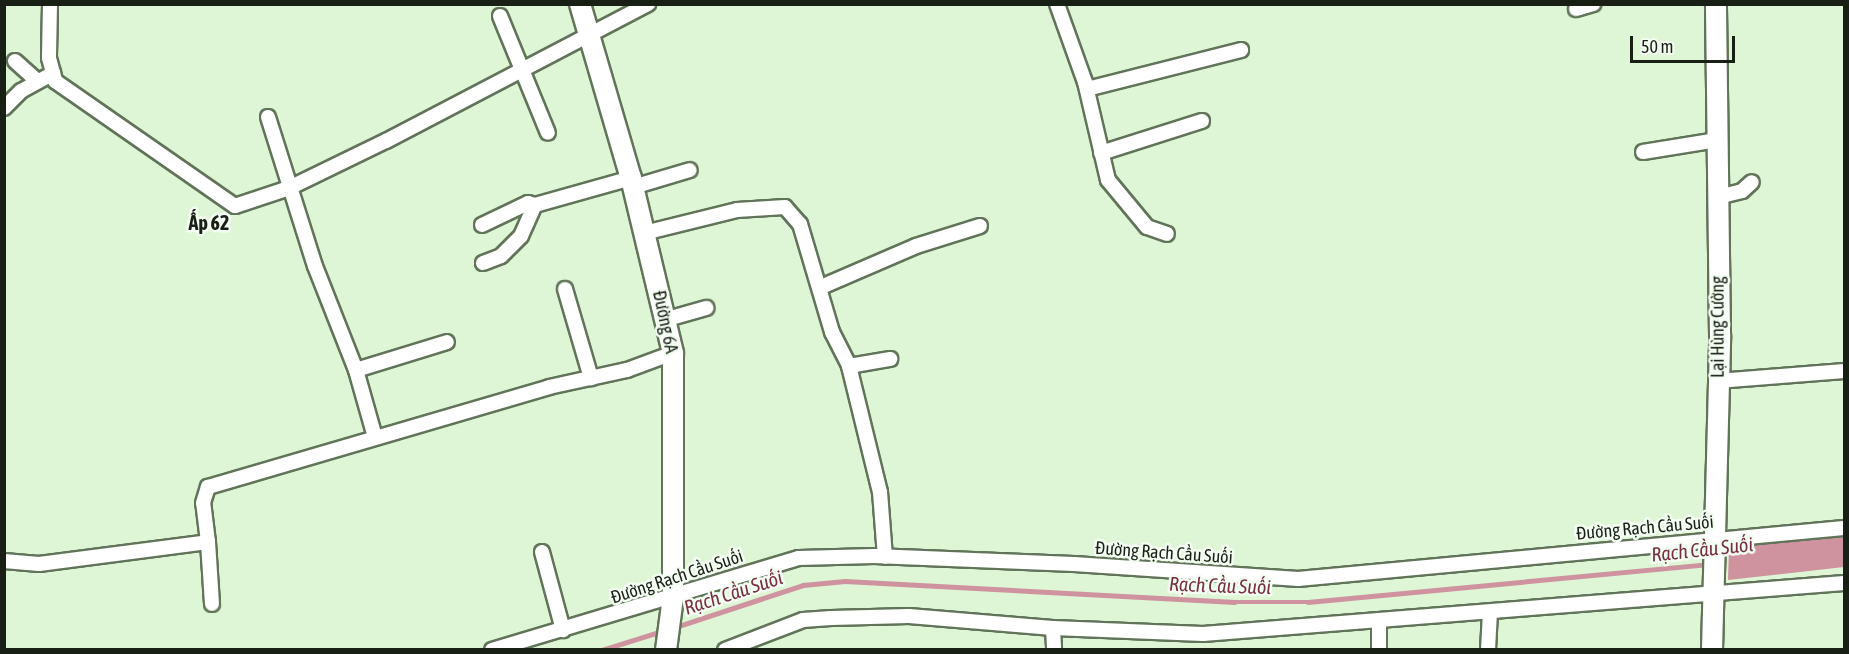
<!DOCTYPE html>
<html>
<head>
<meta charset="utf-8">
<style>
	body { margin:0 }
	#map { position:relative; width:1849px; height:654px; overflow:hidden; background:#def5d6; font-family:"Asap Condensed",sans-serif }
	div>[style] { position:absolute }
	[style*='--x'] { left:calc(var(--x)*1px); top:calc(var(--y)*1px); width:calc(var(--w)*1px); rotate:calc(var(--a)*1deg) }
	.water>* { inset:0; background:#ce939e }
	.stream>* { height:4.5px; margin:-2.25px; padding:0 2.25px; transform-origin:2.25px; border-radius:2.25px; background:#ce939e }
	.roads { filter:drop-shadow(2px 0 #617459) drop-shadow(-2px 0 #617459) drop-shadow(0 2px #617459) drop-shadow(0 -2px #617459) }
	.street>* { height:14px; margin:-7px; padding:0 7px; transform-origin:7px; border-radius:7px; background:#fff }
	.secondary>* { height:20px; margin:-10px; padding:0 10px; transform-origin:10px; border-radius:10px; background:#fff }
	span { translate:-50% -50%; white-space:nowrap; text-align:center; line-height:1.15; -webkit-text-stroke:5px #f4fdf1; paint-order:stroke }
	.street-label { font-size:18px; color:#182015 }
	.neighbourhood-label { font-size:20px; color:#182015; font-weight:700 }
	.water-label { font-size:20px; color:#782f42; font-style:italic }
	.frame { position:absolute; inset:0; border:6px solid #182015; pointer-events:none }
	.scale { position:absolute; left:1630px; top:36px; width:105px; height:27px; box-sizing:border-box; border:3px solid #182015; border-top:0; padding-left:8px; font-size:18px; line-height:21px; white-space:nowrap; color:#182015; -webkit-text-stroke:4px #f4fdf1; paint-order:stroke }
</style>
</head>
<body>
<div id="map">
	<div class="water">
		<i style="clip-path:polygon(1844px 531px,1844px 567px,1728px 580px,1729px 547px)"></i>
	</div>
	<div class="stream">
		<i style="--x:676;--y:627;--w:134;--a:-18.3"></i>
		<i style="--x:803;--y:585;--w:42;--a:-5.4"></i>
		<i style="--x:845;--y:581;--w:390;--a:3.1"></i>
		<i style="--x:1234;--y:602;--w:74;--a:0"></i>
		<i style="--x:1308;--y:602;--w:402;--a:-5.4"></i>
		<i style="--x:602;--y:650;--w:63;--a:-17.6"></i>
	</div>
	<div class="roads">
		<div class="street">
			<i style="--x:50;--y:4;--w:54;--a:91.1"></i>
			<i style="--x:49;--y:58;--w:24;--a:75"></i>
			<i style="--x:55;--y:81;--w:219;--a:34.8"></i>
			<i style="--x:235;--y:206;--w:57;--a:-18.4"></i>
			<i style="--x:289;--y:188;--w:108;--a:-25.9"></i>
			<i style="--x:386;--y:141;--w:296;--a:-27.6"></i>
			<i style="--x:1057;--y:4;--w:83;--a:70.3"></i>
			<i style="--x:1085;--y:82;--w:101;--a:76.8"></i>
			<i style="--x:1108;--y:180;--w:61;--a:50.3"></i>
			<i style="--x:1147;--y:227;--w:21;--a:19"></i>
			<i style="--x:1576;--y:9;--w:18;--a:-16"></i>
			<i style="--x:500;--y:16;--w:126;--a:67.7"></i>
			<i style="--x:15;--y:61;--w:30;--a:42"></i>
			<i style="--x:1087;--y:89;--w:159;--a:-14.2"></i>
			<i style="--x:4;--y:108;--w:24;--a:-45"></i>
			<i style="--x:21;--y:91;--w:37;--a:-29"></i>
			<i style="--x:268;--y:117;--w:156;--a:72.5"></i>
			<i style="--x:315;--y:266;--w:112;--a:68.5"></i>
			<i style="--x:356;--y:370;--w:95;--a:-17.1"></i>
			<i style="--x:1643;--y:152;--w:75;--a:-9.2"></i>
			<i style="--x:1101;--y:153;--w:106;--a:-17.6"></i>
			<i style="--x:633;--y:187;--w:59;--a:-16.6"></i>
			<i style="--x:1718;--y:197;--w:25;--a:-14"></i>
			<i style="--x:1742;--y:191;--w:13;--a:-42"></i>
			<i style="--x:482;--y:225;--w:51;--a:-25.6"></i>
			<i style="--x:528;--y:203;--w:7;--a:16"></i>
			<i style="--x:535;--y:205;--w:100;--a:-15.7"></i>
			<i style="--x:644;--y:233;--w:96;--a:-13.9"></i>
			<i style="--x:737;--y:210;--w:48;--a:-3.6"></i>
			<i style="--x:785;--y:207;--w:23;--a:49"></i>
			<i style="--x:800;--y:224;--w:113;--a:73.5"></i>
			<i style="--x:832;--y:332;--w:38;--a:63"></i>
			<i style="--x:849;--y:366;--w:42;--a:-9.7"></i>
			<i style="--x:483;--y:263;--w:19;--a:-21"></i>
			<i style="--x:501;--y:256;--w:28;--a:-45"></i>
			<i style="--x:521;--y:236;--w:34;--a:-66"></i>
			<i style="--x:821;--y:287;--w:103;--a:-23.3"></i>
			<i style="--x:916;--y:246;--w:67;--a:-17.4"></i>
			<i style="--x:565;--y:289;--w:93;--a:73.7"></i>
			<i style="--x:667;--y:319;--w:41;--a:-15.8"></i>
			<i style="--x:849;--y:366;--w:130;--a:76.2"></i>
			<i style="--x:880;--y:492;--w:65;--a:85.6"></i>
			<i style="--x:356;--y:370;--w:70;--a:74.2"></i>
			<i style="--x:1718;--y:381;--w:126;--a:-4.5"></i>
			<i style="--x:208;--y:542;--w:62;--a:86.3"></i>
			<i style="--x:542;--y:552;--w:81;--a:74.9"></i>
			<i style="--x:4;--y:561;--w:35;--a:5"></i>
			<i style="--x:39;--y:564;--w:170;--a:-7.4"></i>
			<i style="--x:208;--y:542;--w:39;--a:-97"></i>
			<i style="--x:203;--y:503;--w:17;--a:-73"></i>
			<i style="--x:208;--y:487;--w:355;--a:-16.3"></i>
			<i style="--x:549;--y:387;--w:80;--a:-12.3"></i>
			<i style="--x:627;--y:370;--w:49;--a:-20.3"></i>
			<i style="--x:1053;--y:628;--w:22;--a:87"></i>
			<i style="--x:492;--y:650;--w:320;--a:-16.7"></i>
			<i style="--x:799;--y:558;--w:75;--a:-1.5"></i>
			<i style="--x:874;--y:556;--w:200;--a:2.3"></i>
			<i style="--x:1074;--y:564;--w:225;--a:3.8"></i>
			<i style="--x:1298;--y:579;--w:548;--a:-5.34"></i>
			<i style="--x:725;--y:650;--w:84;--a:-21"></i>
			<i style="--x:803;--y:620;--w:28;--a:-4"></i>
			<i style="--x:831;--y:618;--w:78;--a:-1.5"></i>
			<i style="--x:909;--y:616;--w:144;--a:4.8"></i>
			<i style="--x:1053;--y:628;--w:150;--a:2.3"></i>
			<i style="--x:1203;--y:634;--w:643;--a:-4.55"></i>
			<i style="--x:1379;--y:650;--w:28;--a:-90"></i>
			<i style="--x:1488;--y:650;--w:37;--a:-87"></i>
		</div>
		<div class="secondary">
			<i style="--x:580;--y:4;--w:181;--a:73.7"></i>
			<i style="--x:631;--y:178;--w:180;--a:76.5"></i>
			<i style="--x:673;--y:353;--w:244;--a:90"></i>
			<i style="--x:673;--y:597;--w:53;--a:97.5"></i>
			<i style="--x:1712;--y:650;--w:315;--a:-88.5"></i>
			<i style="--x:1720;--y:335;--w:331;--a:-90.7"></i>
		</div>
	</div>
	<div class="street-label">
		<span style="left:665px;top:322px;rotate:78deg">Đường 6A</span>
		<span style="left:1718px;top:327px;rotate:-90deg">Lại Hùng Cường</span>
		<span style="left:1645px;top:528px;rotate:-5deg">Đường Rạch Cầu Suối</span>
		<span style="left:1164px;top:553px;rotate:4deg">Đường Rạch Cầu Suối</span>
		<span style="left:677px;top:577px;rotate:-18deg">Đường Rạch Cầu Suối</span>
	</div>
	<div class="neighbourhood-label">
		<span style="left:209px;top:222px">Ấp 62</span>
	</div>
	<div class="water-label">
		<span style="left:1702px;top:549px;rotate:-6deg">Rạch Cầu Suối</span>
		<span style="left:1220px;top:585px;rotate:2deg">Rạch Cầu Suối</span>
		<span style="left:733px;top:592px;rotate:-18deg">Rạch Cầu Suối</span>
	</div>
	<div class="frame"></div>
	<div class="scale">50 m</div>
</div>
</body>
</html>
